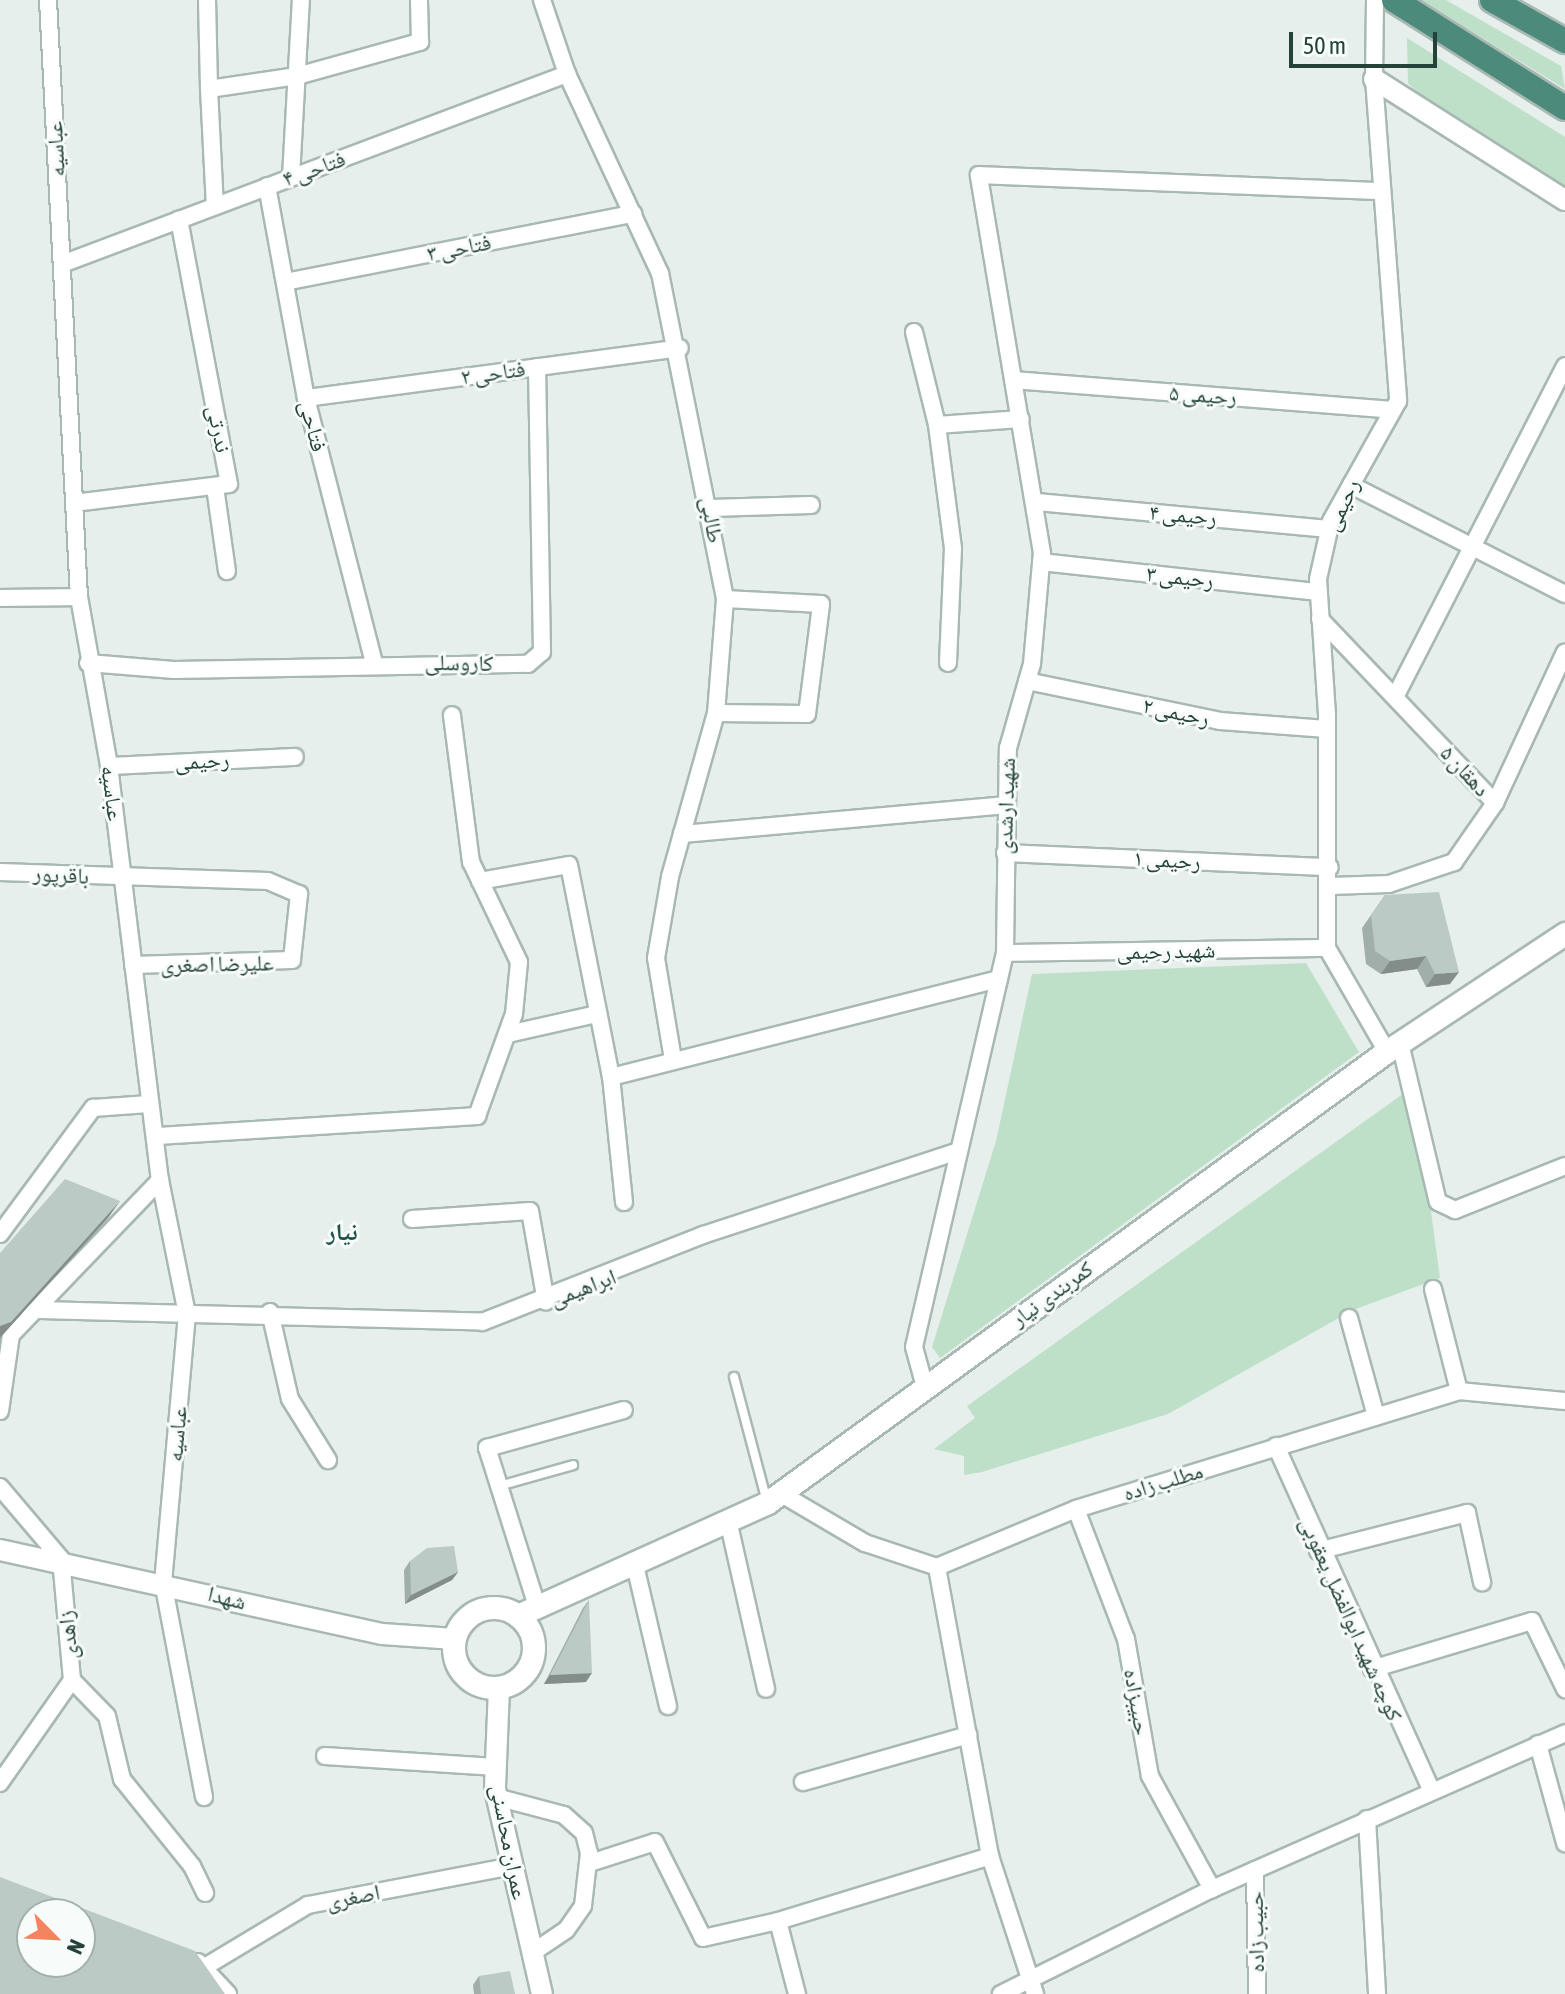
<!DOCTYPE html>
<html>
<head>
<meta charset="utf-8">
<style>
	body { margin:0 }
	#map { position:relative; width:1565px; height:1994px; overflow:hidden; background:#e6efeb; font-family:"Asap Condensed","Noto Naskh Arabic",sans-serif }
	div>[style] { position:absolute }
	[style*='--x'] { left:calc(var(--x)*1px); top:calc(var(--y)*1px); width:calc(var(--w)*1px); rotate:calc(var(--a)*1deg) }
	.green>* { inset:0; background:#bfe0c8 }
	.roads { filter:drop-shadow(2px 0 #a8b8b2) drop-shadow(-2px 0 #a8b8b2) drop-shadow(0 2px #a8b8b2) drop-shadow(0 -2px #a8b8b2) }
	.service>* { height:8px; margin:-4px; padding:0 4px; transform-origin:4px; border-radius:4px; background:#fff }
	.minor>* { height:16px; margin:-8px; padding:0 8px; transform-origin:8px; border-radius:8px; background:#fff }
	.tertiary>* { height:20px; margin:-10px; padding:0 10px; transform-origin:10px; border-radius:10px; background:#fff }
	.secondary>* { height:22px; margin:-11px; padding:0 11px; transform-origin:11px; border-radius:11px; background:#fff }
	.secondary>.ring { margin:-11px; padding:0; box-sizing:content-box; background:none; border:22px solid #fff; border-radius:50% }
	.trunk>* { height:24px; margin:-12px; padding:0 12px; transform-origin:12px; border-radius:12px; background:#4c8a7c }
	.wall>* { inset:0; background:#a1aea9 }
	.shaded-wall>* { inset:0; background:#838d89 }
	.building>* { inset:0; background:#bbcac4 }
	span { translate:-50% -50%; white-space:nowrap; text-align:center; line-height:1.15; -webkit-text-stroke:6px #f7fbf9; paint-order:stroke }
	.street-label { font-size:22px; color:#24423a }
	.neighbourhood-label { font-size:24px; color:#1f5548; font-weight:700 }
	.north { position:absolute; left:16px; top:1898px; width:80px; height:80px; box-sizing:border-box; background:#f7fbf9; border:2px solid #a3b1ad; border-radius:50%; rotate:114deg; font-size:22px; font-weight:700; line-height:32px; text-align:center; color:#24423a }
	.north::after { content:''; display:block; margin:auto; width:28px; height:36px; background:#f4845f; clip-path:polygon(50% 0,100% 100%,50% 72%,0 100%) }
	.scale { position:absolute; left:1289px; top:32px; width:148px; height:36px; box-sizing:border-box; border:4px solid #24423a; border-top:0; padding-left:10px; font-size:24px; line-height:28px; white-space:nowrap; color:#24423a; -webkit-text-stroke:6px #f7fbf9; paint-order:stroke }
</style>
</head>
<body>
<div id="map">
	<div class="green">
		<i style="clip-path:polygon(1421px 0,1446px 0,1561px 66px,1565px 89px)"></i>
		<i style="clip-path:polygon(1407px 38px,1565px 137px,1565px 186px,1434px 109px,1408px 83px)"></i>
		<i style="clip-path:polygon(1306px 963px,1359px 1052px,940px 1358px,932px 1347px,996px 1141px,1032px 974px)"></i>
		<i style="clip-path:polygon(1414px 1086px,1440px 1278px,1353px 1310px,1168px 1414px,982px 1472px,964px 1475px,964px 1456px,934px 1449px,975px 1418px,967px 1406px)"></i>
	</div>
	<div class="roads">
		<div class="service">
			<i style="--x:734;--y:1377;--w:129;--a:75.2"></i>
			<i style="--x:499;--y:1486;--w:77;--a:-15.8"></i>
		</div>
		<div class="minor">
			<i style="--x:48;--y:0;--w:598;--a:87.03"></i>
			<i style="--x:79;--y:597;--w:172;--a:79.9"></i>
			<i style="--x:109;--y:766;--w:417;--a:83"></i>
			<i style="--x:160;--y:1180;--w:137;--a:78.6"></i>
			<i style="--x:187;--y:1314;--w:269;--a:95.1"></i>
			<i style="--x:163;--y:1582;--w:219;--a:79.2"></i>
			<i style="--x:207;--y:0;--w:89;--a:88.7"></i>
			<i style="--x:209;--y:89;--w:89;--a:-8.4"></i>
			<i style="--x:297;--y:76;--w:128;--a:-15.5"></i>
			<i style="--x:420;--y:42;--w:42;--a:-91.4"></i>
			<i style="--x:542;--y:0;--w:78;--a:71.3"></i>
			<i style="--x:567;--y:74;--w:220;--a:65"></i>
			<i style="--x:660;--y:273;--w:332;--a:78.7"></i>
			<i style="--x:725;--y:599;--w:114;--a:94.5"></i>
			<i style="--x:716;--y:713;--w:170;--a:105.7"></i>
			<i style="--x:670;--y:877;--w:82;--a:99.8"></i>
			<i style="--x:656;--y:958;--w:103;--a:80.5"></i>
			<i style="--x:1375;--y:0;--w:79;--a:90.7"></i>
			<i style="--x:1374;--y:79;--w:323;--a:85.7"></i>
			<i style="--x:1398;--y:401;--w:137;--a:119.2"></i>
			<i style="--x:1331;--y:521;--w:59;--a:102.6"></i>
			<i style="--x:1318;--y:579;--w:136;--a:86.2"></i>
			<i style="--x:1327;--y:715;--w:233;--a:90"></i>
			<i style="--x:1327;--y:948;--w:120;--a:60"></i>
			<i style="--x:209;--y:89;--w:117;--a:87.1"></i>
			<i style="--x:291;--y:177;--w:177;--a:-86.8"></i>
			<i style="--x:267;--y:186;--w:216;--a:79.6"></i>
			<i style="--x:306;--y:398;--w:274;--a:75.6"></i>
			<i style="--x:62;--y:264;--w:540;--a:-20.62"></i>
			<i style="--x:285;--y:282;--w:355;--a:-11.1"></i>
			<i style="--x:914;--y:332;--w:96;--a:76.1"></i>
			<i style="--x:937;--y:425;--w:124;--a:82.6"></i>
			<i style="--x:953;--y:548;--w:115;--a:92.5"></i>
			<i style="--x:1013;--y:380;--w:381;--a:4.5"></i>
			<i style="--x:306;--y:398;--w:377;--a:-7.6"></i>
			<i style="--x:937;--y:425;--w:84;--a:-4.1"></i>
			<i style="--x:1351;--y:485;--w:240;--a:27"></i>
			<i style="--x:215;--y:487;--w:85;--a:81.9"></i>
			<i style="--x:1037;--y:502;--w:293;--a:5.3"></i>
			<i style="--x:74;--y:503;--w:156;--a:-7"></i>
			<i style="--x:229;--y:484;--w:269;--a:-100.7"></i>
			<i style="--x:710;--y:508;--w:101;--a:-1.7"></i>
			<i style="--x:1041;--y:562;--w:279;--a:6.2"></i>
			<i style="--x:0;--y:598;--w:79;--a:-0.7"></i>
			<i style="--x:1320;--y:619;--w:254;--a:46.4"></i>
			<i style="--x:1495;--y:803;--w:166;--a:-65.1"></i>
			<i style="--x:88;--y:663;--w:86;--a:4.7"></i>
			<i style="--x:174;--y:670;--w:354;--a:-1"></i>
			<i style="--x:528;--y:664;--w:18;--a:-41"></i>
			<i style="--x:542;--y:652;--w:285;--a:-91"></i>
			<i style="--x:1027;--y:681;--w:197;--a:11.7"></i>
			<i style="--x:1220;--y:721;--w:107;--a:4.3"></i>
			<i style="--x:1395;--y:697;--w:372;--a:-62.8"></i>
			<i style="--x:716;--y:713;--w:91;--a:0.6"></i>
			<i style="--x:807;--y:714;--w:111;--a:-82.7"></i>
			<i style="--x:821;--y:604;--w:96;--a:-177"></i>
			<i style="--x:109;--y:766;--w:186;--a:-2.8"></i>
			<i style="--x:682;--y:834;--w:324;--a:-5.1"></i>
			<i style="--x:1005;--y:853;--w:325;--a:2.5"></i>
			<i style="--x:0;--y:872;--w:268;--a:1.9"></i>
			<i style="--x:268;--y:881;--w:34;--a:23"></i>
			<i style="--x:299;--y:894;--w:66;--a:96.1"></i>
			<i style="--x:292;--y:960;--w:159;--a:178.2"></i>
			<i style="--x:480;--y:881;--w:90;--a:-10.2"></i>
			<i style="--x:569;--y:865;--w:216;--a:78.8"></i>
			<i style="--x:1331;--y:886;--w:58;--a:-2"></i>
			<i style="--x:1389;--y:884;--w:69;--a:-18.7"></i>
			<i style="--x:1454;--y:862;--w:72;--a:-55.2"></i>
			<i style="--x:1005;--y:953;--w:322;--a:-0.9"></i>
			<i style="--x:508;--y:1034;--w:91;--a:-12.7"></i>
			<i style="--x:1400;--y:1043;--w:163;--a:76.6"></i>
			<i style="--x:1438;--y:1202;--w:19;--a:25"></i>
			<i style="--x:1455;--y:1210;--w:118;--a:-21.8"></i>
			<i style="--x:158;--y:1136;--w:320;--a:-3.6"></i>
			<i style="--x:477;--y:1116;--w:109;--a:-70.1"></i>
			<i style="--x:514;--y:1014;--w:52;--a:-84.5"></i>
			<i style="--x:519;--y:962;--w:111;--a:-115.6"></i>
			<i style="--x:471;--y:862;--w:148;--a:-97.4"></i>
			<i style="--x:624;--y:1202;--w:126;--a:-95.9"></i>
			<i style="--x:611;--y:1077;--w:400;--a:-14.2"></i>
			<i style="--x:412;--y:1219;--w:118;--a:-3.9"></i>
			<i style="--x:530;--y:1211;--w:92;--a:80"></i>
			<i style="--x:0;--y:1234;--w:157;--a:-53.6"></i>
			<i style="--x:93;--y:1108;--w:56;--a:-4.1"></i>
			<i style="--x:1433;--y:1289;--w:105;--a:75.7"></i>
			<i style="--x:38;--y:1310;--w:444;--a:1.5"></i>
			<i style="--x:482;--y:1322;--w:238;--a:-21.5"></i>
			<i style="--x:703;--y:1235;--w:269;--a:-18.2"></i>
			<i style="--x:270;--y:1312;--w:89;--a:77.1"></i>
			<i style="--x:290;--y:1399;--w:72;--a:58.1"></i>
			<i style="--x:1349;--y:1318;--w:102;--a:74.6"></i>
			<i style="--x:925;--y:1387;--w:41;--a:-105.4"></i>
			<i style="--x:914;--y:1347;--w:404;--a:-77"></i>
			<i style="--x:1005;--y:953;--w:205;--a:-89.2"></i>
			<i style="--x:1008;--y:748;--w:87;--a:-74.1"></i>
			<i style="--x:1032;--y:664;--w:111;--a:-84.9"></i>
			<i style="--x:1042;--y:553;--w:383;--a:-99.5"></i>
			<i style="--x:979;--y:175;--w:402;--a:2.3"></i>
			<i style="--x:0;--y:1411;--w:77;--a:-81.8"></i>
			<i style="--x:11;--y:1335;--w:215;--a:-46.1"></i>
			<i style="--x:1276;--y:1446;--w:376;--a:65.7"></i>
			<i style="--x:0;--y:1487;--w:94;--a:49.7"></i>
			<i style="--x:61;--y:1559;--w:121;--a:84.8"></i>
			<i style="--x:72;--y:1680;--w:126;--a:125"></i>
			<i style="--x:780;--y:1493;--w:99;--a:30.5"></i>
			<i style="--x:865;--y:1543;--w:76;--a:18.4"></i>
			<i style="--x:937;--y:1567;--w:151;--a:-22.6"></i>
			<i style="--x:1076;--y:1509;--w:401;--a:-17.1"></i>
			<i style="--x:1459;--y:1391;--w:106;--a:5.4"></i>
			<i style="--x:1076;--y:1509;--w:139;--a:69"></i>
			<i style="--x:1126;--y:1639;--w:139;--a:80.1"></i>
			<i style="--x:1150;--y:1776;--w:129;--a:61.2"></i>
			<i style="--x:728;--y:1520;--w:173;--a:77.3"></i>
			<i style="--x:1318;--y:1551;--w:154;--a:-14.3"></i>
			<i style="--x:1467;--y:1513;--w:71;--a:77.7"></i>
			<i style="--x:634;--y:1561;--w:149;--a:76.8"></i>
			<i style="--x:536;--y:1603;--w:163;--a:-107.5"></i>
			<i style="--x:487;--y:1448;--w:142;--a:-15.5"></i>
			<i style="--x:1372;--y:1669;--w:167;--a:-16.7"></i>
			<i style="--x:1532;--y:1621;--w:76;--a:64.1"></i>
			<i style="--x:72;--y:1680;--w:50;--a:45.8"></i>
			<i style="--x:107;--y:1716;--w:65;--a:76.6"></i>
			<i style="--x:122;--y:1779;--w:112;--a:51.2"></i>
			<i style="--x:192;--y:1866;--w:30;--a:64"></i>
			<i style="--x:1538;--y:1744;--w:103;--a:74.7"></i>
			<i style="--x:325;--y:1756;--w:171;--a:3.7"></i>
			<i style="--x:803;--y:1782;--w:172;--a:-15.9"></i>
			<i style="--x:496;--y:1797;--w:70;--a:14.8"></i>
			<i style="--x:564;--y:1815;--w:27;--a:42"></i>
			<i style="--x:584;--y:1833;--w:21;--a:76"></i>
			<i style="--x:589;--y:1853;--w:53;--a:96.5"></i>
			<i style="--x:583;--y:1906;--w:29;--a:125"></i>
			<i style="--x:566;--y:1930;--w:40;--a:146"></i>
			<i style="--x:1367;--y:1819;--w:175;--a:86.7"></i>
			<i style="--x:990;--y:1856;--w:145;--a:71.9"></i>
			<i style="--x:590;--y:1863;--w:68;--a:-17.9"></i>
			<i style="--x:655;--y:1842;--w:107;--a:63.4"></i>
			<i style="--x:703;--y:1938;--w:77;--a:-12.8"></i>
			<i style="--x:1255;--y:1870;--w:124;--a:89.1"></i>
			<i style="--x:198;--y:1962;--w:44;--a:46.8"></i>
			<i style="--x:208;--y:1965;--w:117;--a:-31"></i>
			<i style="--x:308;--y:1905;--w:209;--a:-10.8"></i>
			<i style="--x:797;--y:1994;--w:75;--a:-104.6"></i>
			<i style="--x:778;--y:1921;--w:222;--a:-17"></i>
			<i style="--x:990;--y:1856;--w:294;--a:-100.4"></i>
			<i style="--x:1001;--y:1994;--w:236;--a:-26.5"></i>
			<i style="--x:1212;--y:1889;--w:386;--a:-23.8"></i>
		</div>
		<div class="tertiary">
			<i style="--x:1374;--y:79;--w:226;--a:32.4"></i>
			<i style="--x:0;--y:1550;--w:391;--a:12.4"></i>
			<i style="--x:382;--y:1634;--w:73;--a:3.9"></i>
			<i style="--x:499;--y:1688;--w:101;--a:92.3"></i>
			<i style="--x:495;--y:1789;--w:210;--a:77.1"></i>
		</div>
		<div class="secondary">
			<i class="ring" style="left:454px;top:1608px;width:58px;height:58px"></i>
			<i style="--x:518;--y:1616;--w:274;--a:-24.3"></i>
			<i style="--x:768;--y:1503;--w:766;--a:-36.08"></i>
			<i style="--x:1387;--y:1052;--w:214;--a:-33.5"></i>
		</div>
		<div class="trunk">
			<i style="--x:1394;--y:0;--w:202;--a:32.3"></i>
			<i style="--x:1492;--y:0;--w:84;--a:29.3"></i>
		</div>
	</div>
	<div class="wall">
		<i style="clip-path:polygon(1385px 895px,1450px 984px,1426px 987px,1417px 969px,1381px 974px,1366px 964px,1362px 928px)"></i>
		<i style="clip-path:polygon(410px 1561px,458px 1572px,452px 1580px,405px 1604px,404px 1570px)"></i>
		<i style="clip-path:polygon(589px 1600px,586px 1682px,544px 1684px,583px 1608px)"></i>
		<i style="clip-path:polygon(479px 1976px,515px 1994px,474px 1994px,473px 1985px)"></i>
	</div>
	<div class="shaded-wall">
		<i style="clip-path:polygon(1426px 956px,1417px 969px,1381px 974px,1390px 961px)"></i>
		<i style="clip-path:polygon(1459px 972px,1450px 984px,1426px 987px,1435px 974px)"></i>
		<i style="clip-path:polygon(120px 1201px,108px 1218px,0 1338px,0 1326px)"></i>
		<i style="clip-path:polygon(458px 1572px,452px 1580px,405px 1604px,411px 1595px)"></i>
		<i style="clip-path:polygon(592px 1673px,586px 1682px,544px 1684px,550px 1675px)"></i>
	</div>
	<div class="building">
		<i style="clip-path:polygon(1439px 892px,1459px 972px,1435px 974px,1426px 956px,1390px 961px,1375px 951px,1371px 915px,1385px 895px)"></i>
		<i style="clip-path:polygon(65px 1179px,120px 1201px,11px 1322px,0 1326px,0 1253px)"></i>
		<i style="clip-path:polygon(454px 1546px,458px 1572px,411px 1595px,410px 1561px,427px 1548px)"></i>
		<i style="clip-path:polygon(589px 1600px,592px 1673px,550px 1675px)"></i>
		<i style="clip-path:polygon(evenodd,0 1877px,195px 1951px,225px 1994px,0 1994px,0 1877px,32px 1914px,80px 1914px,80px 1962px,32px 1962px,32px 1914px)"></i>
		<i style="clip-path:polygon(510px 1971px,515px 1994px,481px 1994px,479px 1976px)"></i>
	</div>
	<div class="street-label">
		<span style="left:56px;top:149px;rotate:-93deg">عباسیه</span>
		<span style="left:314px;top:169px;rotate:-20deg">فتاحی ۴</span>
		<span style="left:459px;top:248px;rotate:-11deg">فتاحی ۳</span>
		<span style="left:493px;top:373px;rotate:-8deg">فتاحی ۲</span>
		<span style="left:1203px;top:395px;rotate:4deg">رحیمی ۵</span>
		<span style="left:313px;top:426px;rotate:76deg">فتاحی</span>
		<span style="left:219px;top:429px;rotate:79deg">ندرتی</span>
		<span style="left:1342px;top:505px;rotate:-65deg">رحیمی</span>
		<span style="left:1183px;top:515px;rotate:5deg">رحیمی ۴</span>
		<span style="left:712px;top:520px;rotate:81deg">طالبی</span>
		<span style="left:1180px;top:577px;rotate:6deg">رحیمی ۳</span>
		<span style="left:459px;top:663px;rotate:1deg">کاروسلی</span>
		<span style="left:1176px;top:712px;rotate:12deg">رحیمی ۲</span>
		<span style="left:202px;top:761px;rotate:-3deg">رحیمی</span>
		<span style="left:1465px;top:771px;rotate:47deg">دهقان ۵</span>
		<span style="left:112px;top:793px;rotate:83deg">عباسیه</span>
		<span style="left:1006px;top:806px;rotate:-88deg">شهید ارشدی</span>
		<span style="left:1167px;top:860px;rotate:3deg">رحیمی ۱</span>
		<span style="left:61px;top:875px;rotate:3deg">باقرپور</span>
		<span style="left:1166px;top:951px;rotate:-1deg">شهید رحیمی</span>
		<span style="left:217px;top:964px;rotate:-1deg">علیرضا اصغری</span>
		<span style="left:583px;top:1288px;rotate:-21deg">ابراهیمی</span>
		<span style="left:1052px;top:1294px;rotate:-36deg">کمربندی نیار</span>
		<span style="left:177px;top:1434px;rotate:-85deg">عباسیه</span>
		<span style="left:1163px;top:1482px;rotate:-17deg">مطلب زاده</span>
		<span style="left:227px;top:1598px;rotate:14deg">شهدا</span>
		<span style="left:1351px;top:1619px;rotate:66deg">کوچه شهید ابوالفضل یعقوبی</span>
		<span style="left:68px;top:1635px;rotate:-95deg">زاهدی</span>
		<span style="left:1137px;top:1702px;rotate:80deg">حبیبزاده</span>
		<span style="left:509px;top:1842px;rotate:79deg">عمران محاسنی</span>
		<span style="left:353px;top:1897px;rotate:-11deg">اصغری</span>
		<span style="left:1256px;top:1932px;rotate:-91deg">حبیب زاده</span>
	</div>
	<div class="neighbourhood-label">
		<span style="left:342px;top:1232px">نیار</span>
	</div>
	<div class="north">N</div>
	<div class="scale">50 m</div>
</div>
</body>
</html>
